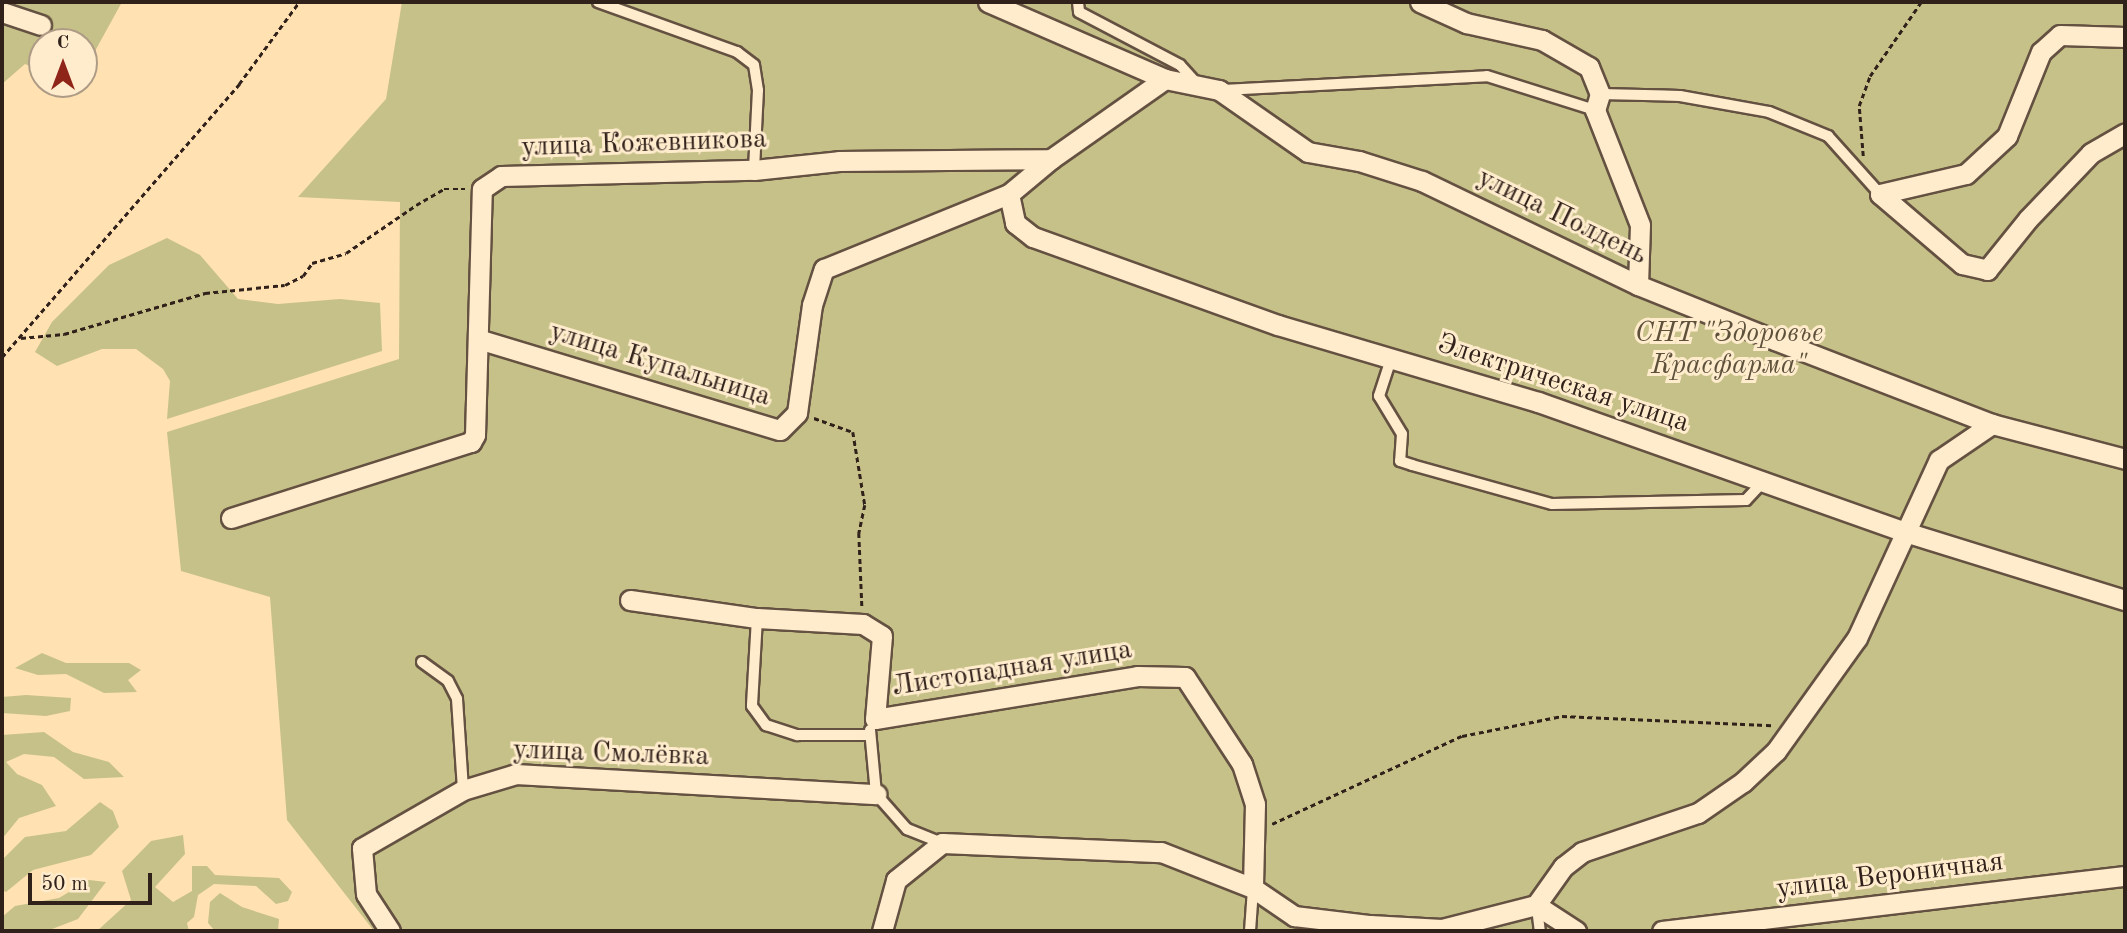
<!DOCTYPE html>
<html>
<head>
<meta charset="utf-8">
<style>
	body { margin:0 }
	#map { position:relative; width:2127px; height:933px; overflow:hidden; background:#ffe1b2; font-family:"Old Standard TT",serif }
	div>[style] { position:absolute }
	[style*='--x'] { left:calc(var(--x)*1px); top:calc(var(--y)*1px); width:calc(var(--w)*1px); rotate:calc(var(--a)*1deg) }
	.green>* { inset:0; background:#c6c188 }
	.path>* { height:2.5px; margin-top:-1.25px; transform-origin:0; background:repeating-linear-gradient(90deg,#31211b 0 5px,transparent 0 8.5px) }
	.roads { filter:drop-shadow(2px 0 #645141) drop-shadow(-2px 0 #645141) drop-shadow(0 2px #645141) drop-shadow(0 -2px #645141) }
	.lane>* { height:10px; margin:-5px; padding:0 5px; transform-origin:5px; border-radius:5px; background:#ffeccd }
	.street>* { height:19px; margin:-9.5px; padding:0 9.5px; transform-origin:9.5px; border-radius:9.5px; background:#ffeccd }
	span { translate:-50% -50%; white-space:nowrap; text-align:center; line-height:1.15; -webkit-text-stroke:6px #ffeccd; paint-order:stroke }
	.street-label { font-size:28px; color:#31211b }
	.park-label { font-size:28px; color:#5e513c; font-style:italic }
	.frame { position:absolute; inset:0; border:4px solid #31211b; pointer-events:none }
	.north { position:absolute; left:28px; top:28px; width:70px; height:70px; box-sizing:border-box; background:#ffeccd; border:2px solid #ad9b86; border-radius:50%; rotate:0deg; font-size:19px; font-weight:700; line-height:28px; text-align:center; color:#31211b }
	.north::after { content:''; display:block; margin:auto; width:24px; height:32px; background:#8f2418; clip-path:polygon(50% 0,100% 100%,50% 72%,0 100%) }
	.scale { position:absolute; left:28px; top:873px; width:124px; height:32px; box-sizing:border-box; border:4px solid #31211b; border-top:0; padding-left:9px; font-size:21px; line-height:24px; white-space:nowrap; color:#31211b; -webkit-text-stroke:5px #ffeccd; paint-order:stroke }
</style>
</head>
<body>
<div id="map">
	<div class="green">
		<i style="clip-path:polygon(2px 2px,122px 2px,84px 71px,84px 42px,42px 42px,42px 71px,25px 64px,2px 84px)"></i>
		<i style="clip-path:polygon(402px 2px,2125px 2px,2125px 931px,374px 931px,287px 820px,270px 597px,181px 571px,167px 432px,399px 359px,400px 202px,298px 197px,386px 99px)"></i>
		<i style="clip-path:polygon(167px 238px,200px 255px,238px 299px,278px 304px,340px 299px,380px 303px,382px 351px,167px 419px,170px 381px,163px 369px,136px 349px,102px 349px,57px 366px,35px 352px,52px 322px,109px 265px)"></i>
		<i style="clip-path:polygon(42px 653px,66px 663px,129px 663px,141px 670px,128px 680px,137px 692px,104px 693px,66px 674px,38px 675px,15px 668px)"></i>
		<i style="clip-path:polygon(26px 695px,71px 698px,70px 711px,46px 716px,2px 713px,2px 697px)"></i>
		<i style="clip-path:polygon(44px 732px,73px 752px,109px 762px,124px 777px,84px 779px,54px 757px,24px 754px,6px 762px,17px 774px,42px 785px,56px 806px,19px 818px,2px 839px,2px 735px)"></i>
		<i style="clip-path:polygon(100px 802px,113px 811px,119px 827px,91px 855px,33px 870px,6px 892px,2px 890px,2px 860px,25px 837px,66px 831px)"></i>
		<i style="clip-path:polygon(183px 835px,185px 854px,155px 887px,173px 902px,192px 891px,192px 866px,207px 866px,215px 875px,279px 878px,292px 892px,288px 901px,276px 904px,256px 886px,214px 884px,198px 895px,194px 917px,187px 923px,189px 931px,97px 931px,131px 900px,122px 871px,151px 841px)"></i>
		<i style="clip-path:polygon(89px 880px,106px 882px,78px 919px,47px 931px,2px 931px,2px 917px,15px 906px,59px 898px)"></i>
		<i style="clip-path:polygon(220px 893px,242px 907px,279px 919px,278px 931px,215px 931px,208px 923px,210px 902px)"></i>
	</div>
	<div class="path">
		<i style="--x:1863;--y:156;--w:50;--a:-94.6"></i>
		<i style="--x:1859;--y:106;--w:32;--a:-70"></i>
		<i style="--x:1870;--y:76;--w:90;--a:-55.4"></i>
		<i style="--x:21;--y:338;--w:43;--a:-5.3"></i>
		<i style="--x:64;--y:334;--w:147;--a:-16.2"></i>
		<i style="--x:205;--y:293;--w:80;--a:-5.7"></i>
		<i style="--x:285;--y:285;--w:20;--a:-27"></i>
		<i style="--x:303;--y:276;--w:16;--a:-55"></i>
		<i style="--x:312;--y:263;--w:35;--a:-16"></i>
		<i style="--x:346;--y:253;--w:85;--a:-34.4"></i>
		<i style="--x:416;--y:205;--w:32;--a:-30"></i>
		<i style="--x:444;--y:189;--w:21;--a:0"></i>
		<i style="--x:2;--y:357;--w:362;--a:-49"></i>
		<i style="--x:239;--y:84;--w:102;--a:-53.8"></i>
		<i style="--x:814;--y:418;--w:41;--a:19.7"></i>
		<i style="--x:853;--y:432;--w:74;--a:80.7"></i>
		<i style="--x:865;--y:505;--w:29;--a:102"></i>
		<i style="--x:859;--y:533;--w:73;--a:87.6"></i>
		<i style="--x:1272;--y:824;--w:209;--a:-24.9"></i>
		<i style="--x:1462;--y:736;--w:102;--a:-11.3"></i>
		<i style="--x:1562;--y:716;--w:210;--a:2.5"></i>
	</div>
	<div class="roads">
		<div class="lane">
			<i style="--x:598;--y:2;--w:148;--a:19.8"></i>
			<i style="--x:737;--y:52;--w:21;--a:37"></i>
			<i style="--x:754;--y:65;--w:25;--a:81"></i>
			<i style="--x:758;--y:90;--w:80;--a:92.9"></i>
			<i style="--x:1078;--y:2;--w:10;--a:84"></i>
			<i style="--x:1079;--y:12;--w:114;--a:27.7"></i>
			<i style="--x:1180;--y:65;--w:24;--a:48"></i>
			<i style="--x:1223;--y:90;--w:264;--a:-3"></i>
			<i style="--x:1487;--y:76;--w:113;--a:17.5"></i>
			<i style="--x:1600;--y:94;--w:80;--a:1.4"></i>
			<i style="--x:1680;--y:96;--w:90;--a:10.2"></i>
			<i style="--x:1769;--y:112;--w:64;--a:22.1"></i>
			<i style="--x:1828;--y:136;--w:78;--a:48.1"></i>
			<i style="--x:1391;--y:359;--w:39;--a:108"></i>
			<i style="--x:1379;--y:396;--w:44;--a:58.8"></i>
			<i style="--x:1402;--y:434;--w:27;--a:94"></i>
			<i style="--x:1400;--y:461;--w:13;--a:18"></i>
			<i style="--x:1412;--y:465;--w:145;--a:15.6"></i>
			<i style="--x:1552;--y:504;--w:194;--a:-1.2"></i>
			<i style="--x:1746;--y:500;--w:26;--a:-47"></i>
			<i style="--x:757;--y:618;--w:88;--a:93.3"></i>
			<i style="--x:752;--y:706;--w:24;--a:54"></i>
			<i style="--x:766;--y:725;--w:33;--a:18"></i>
			<i style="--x:797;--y:735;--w:70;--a:0"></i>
			<i style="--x:422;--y:662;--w:32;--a:36"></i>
			<i style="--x:448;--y:681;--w:20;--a:63"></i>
			<i style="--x:457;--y:699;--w:91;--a:86.2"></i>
			<i style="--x:870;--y:730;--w:64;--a:84.6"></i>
			<i style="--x:876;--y:794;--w:47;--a:48.5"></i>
			<i style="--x:907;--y:829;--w:38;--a:22"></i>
			<i style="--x:1537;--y:908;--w:23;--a:83"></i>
			<i style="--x:1250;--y:931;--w:42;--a:-85.9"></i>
		</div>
		<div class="street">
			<i style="--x:988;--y:2;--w:193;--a:23.5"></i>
			<i style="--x:1165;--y:79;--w:55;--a:11.5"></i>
			<i style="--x:1219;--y:90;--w:108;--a:34.9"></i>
			<i style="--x:1308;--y:152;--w:52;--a:10"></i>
			<i style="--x:1359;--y:161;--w:66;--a:17.6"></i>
			<i style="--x:1422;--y:181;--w:240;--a:25.7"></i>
			<i style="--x:1638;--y:285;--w:148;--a:21.9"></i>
			<i style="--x:1775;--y:340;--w:233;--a:21.2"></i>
			<i style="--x:1992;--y:424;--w:138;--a:14.7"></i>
			<i style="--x:1420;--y:2;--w:51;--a:24.5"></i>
			<i style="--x:1466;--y:23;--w:78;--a:12.6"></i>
			<i style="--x:1542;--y:40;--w:54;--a:29.9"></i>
			<i style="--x:1589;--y:67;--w:29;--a:68"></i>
			<i style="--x:1600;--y:94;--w:17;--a:107"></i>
			<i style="--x:1595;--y:110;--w:123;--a:68.6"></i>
			<i style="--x:1640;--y:225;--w:60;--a:91.9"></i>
			<i style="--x:2;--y:12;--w:41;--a:18.4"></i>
			<i style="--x:1009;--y:194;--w:30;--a:78"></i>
			<i style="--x:1015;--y:223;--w:23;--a:38"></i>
			<i style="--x:1033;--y:237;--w:260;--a:19.8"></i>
			<i style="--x:1278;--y:325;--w:271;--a:16.5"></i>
			<i style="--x:1538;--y:402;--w:389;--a:19.5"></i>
			<i style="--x:1905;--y:532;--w:230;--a:17.2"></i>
			<i style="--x:1880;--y:194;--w:108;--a:40.5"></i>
			<i style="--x:1962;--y:264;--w:26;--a:13"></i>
			<i style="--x:1987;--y:270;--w:65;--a:-51.2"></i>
			<i style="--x:2028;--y:219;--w:91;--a:-46.3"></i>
			<i style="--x:2091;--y:153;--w:39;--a:-30"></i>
			<i style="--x:1880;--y:194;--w:88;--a:-13.1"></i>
			<i style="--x:1966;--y:174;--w:56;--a:-42.8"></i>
			<i style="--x:2007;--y:136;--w:91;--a:-68"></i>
			<i style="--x:2041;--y:52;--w:25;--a:-42"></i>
			<i style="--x:2060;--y:35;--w:65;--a:1.8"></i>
			<i style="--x:478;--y:339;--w:315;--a:16.8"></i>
			<i style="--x:780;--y:430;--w:24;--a:-45"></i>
			<i style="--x:797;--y:413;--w:109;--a:-82.1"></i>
			<i style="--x:812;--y:305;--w:38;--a:-72"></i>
			<i style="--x:824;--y:269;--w:200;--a:-22.1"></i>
			<i style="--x:1009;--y:194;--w:55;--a:-39.8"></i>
			<i style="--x:231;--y:518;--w:252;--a:-17.6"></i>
			<i style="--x:471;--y:442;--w:8;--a:-60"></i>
			<i style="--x:475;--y:435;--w:246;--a:-88.4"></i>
			<i style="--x:482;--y:189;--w:23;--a:-34"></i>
			<i style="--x:501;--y:176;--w:253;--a:-1.4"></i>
			<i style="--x:754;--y:170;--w:85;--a:-6"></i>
			<i style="--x:839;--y:161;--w:212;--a:-0.5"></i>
			<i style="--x:1051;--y:159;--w:139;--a:-35.1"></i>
			<i style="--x:630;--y:600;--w:128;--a:8.1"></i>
			<i style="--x:757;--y:618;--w:106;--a:3.2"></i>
			<i style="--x:863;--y:624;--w:22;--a:32"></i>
			<i style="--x:882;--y:636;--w:83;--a:94.8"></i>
			<i style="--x:875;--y:719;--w:266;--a:-9.3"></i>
			<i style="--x:1137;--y:676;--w:48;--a:1.2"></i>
			<i style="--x:1185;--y:677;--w:104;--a:56.8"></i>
			<i style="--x:1242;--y:764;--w:42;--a:72"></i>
			<i style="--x:1255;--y:804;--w:84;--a:91.4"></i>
			<i style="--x:1536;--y:905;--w:48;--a:33"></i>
			<i style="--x:390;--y:931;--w:44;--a:-123"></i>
			<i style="--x:366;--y:894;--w:46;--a:-95"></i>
			<i style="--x:362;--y:848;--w:116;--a:-29.9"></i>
			<i style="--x:463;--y:790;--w:55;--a:-16.8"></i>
			<i style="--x:516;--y:774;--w:361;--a:3.2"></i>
			<i style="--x:882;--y:931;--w:53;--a:-74.6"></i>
			<i style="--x:896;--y:880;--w:59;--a:-38.8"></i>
			<i style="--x:942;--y:843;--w:219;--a:2.4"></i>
			<i style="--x:1161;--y:852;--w:99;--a:21.4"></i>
			<i style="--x:1253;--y:888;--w:50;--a:34.3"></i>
			<i style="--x:1294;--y:916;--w:77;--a:6.8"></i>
			<i style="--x:1370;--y:925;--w:72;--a:3.2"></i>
			<i style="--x:1442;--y:929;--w:97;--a:-14.3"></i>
			<i style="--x:1536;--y:905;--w:47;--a:-54.6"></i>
			<i style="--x:1563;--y:867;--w:24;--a:-38"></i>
			<i style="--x:1582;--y:852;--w:122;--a:-18.6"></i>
			<i style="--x:1698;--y:813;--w:55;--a:-34.6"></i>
			<i style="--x:1743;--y:782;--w:45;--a:-43.2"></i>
			<i style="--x:1776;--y:751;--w:139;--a:-54.4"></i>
			<i style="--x:1857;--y:638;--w:196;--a:-65.3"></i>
			<i style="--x:1939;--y:460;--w:64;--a:-34.2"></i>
			<i style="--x:1662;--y:931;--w:466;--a:-6.8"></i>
		</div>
	</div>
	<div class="street-label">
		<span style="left:644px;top:144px;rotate:-2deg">улица Кожевникова</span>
		<span style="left:1562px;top:217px;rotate:26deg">улица Полдень</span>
		<span style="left:660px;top:365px;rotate:17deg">улица Купальница</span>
		<span style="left:1563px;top:384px;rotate:18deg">Электрическая улица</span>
		<span style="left:1012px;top:669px;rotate:-9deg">Листопадная улица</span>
		<span style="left:611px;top:754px;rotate:2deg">улица Смолёвка</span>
		<span style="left:1890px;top:876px;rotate:-7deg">улица Вероничная</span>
	</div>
	<div class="park-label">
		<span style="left:1729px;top:350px">СНТ "Здоровье<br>Красфарма"</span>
	</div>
	<div class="frame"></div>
	<div class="north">С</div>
	<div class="scale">50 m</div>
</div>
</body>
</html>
